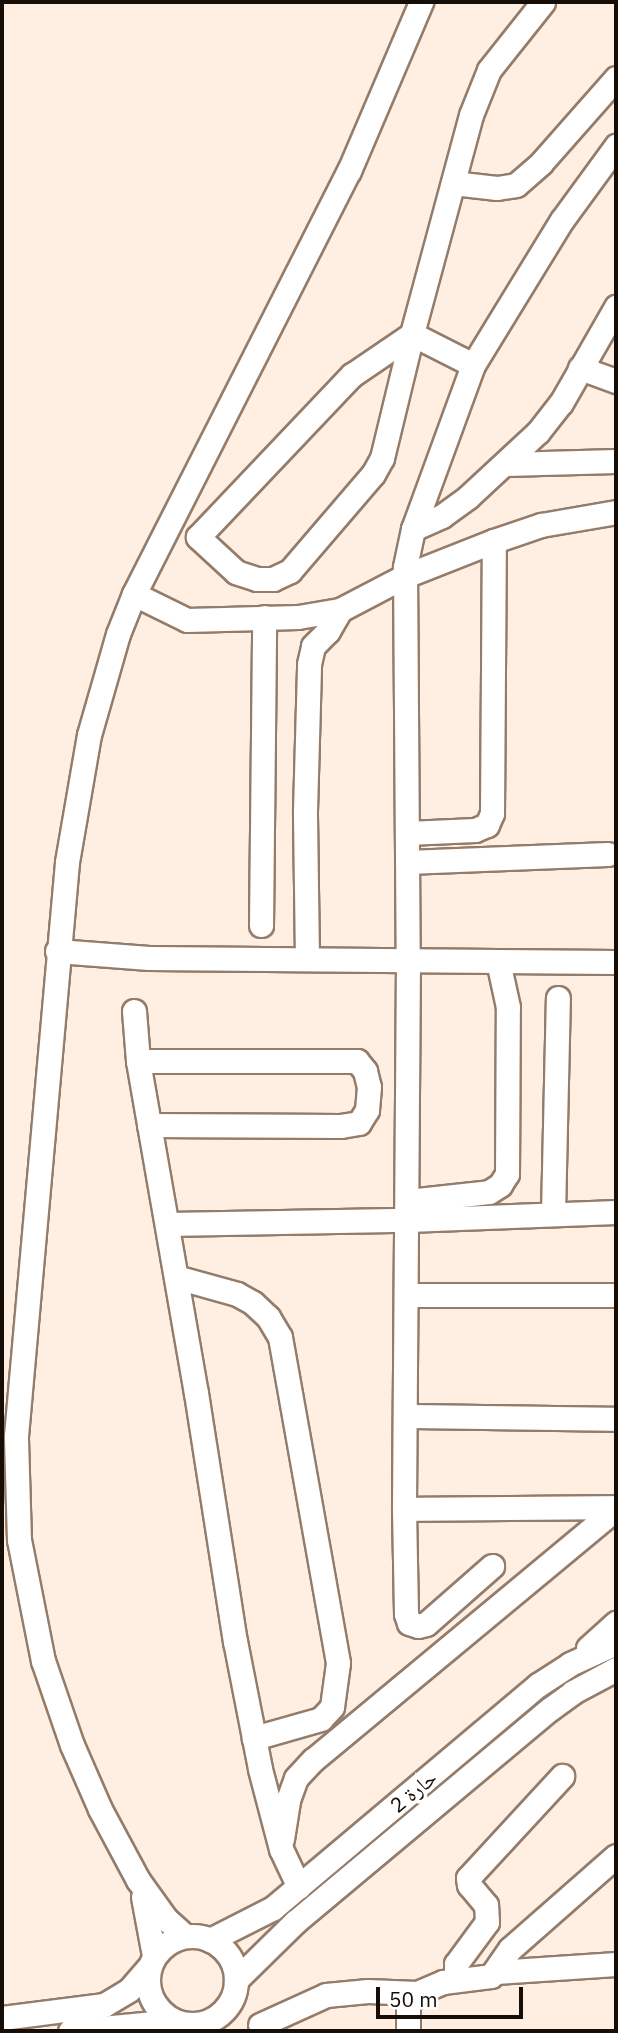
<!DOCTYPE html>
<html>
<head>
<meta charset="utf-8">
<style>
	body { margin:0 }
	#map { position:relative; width:618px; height:2033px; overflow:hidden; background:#ffefe2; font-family:"IBM Plex Sans","Noto Naskh Arabic",sans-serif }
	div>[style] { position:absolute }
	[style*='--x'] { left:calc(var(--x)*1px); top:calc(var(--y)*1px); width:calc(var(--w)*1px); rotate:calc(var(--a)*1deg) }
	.roads { filter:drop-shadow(2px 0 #947c6a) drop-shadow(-2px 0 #947c6a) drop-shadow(0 2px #947c6a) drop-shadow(0 -2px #947c6a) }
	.minor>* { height:23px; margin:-11.5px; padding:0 11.5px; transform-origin:11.5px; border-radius:11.5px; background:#fff }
	.minor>.ring { margin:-11.5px; padding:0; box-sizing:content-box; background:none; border:23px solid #fff; border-radius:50% }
	span { translate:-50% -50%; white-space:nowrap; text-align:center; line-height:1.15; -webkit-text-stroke:7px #fff; paint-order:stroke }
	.street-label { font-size:21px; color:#160d07 }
	.frame { position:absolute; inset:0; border:4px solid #160d07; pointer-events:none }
	.scale { position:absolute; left:376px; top:1987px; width:147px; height:32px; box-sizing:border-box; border:4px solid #160d07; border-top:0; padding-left:9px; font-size:21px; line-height:24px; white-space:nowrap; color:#160d07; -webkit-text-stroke:5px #fff; paint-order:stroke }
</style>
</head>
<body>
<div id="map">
	<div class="roads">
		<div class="minor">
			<i style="--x:543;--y:2;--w:87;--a:128.5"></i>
			<i style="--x:489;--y:70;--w:48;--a:111.8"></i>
			<i style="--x:471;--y:115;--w:227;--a:105.1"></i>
			<i style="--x:412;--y:334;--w:68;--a:26.9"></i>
			<i style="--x:473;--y:365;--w:175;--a:110.1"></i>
			<i style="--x:413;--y:529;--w:39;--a:102"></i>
			<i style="--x:405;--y:567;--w:393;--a:89.6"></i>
			<i style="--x:408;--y:960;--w:549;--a:90.42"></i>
			<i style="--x:404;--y:1509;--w:212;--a:-0.5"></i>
			<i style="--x:453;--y:183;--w:44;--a:6.5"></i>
			<i style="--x:497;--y:188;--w:19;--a:-9"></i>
			<i style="--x:516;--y:185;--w:33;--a:-41"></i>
			<i style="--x:541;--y:163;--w:113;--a:-48.6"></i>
			<i style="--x:412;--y:334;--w:128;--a:103.6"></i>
			<i style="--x:382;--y:458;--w:18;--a:119"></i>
			<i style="--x:373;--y:474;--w:128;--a:130.6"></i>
			<i style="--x:290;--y:571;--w:19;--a:155"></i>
			<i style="--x:273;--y:579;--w:16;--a:180"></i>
			<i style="--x:257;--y:579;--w:22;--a:-162"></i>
			<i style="--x:236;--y:572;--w:52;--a:-137.4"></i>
			<i style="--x:198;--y:537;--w:224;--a:-46.5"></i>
			<i style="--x:352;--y:375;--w:73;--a:-34.3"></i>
			<i style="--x:473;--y:365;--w:170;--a:-58.5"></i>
			<i style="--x:562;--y:220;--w:92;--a:-53.9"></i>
			<i style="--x:580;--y:368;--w:38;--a:20"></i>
			<i style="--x:506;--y:464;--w:110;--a:-1.6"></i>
			<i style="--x:413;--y:529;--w:32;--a:-24"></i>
			<i style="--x:442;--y:516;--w:32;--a:-36"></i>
			<i style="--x:468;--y:497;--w:96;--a:-42.9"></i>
			<i style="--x:538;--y:432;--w:37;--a:-52"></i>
			<i style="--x:561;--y:403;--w:111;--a:-60.2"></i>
			<i style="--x:134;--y:594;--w:59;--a:26.1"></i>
			<i style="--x:187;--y:620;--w:111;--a:-1.5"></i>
			<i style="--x:298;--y:617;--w:43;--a:-9.5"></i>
			<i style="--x:340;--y:610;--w:73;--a:-27.6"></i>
			<i style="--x:405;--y:576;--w:96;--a:-21.5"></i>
			<i style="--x:494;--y:541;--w:50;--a:-18.8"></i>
			<i style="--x:541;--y:525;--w:76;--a:-9.8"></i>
			<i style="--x:407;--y:833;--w:68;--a:-2.5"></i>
			<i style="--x:475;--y:830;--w:13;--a:-23"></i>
			<i style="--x:487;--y:825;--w:13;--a:-67"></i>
			<i style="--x:492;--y:813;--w:272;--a:-89.6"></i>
			<i style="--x:407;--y:862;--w:201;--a:-2.3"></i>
			<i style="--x:261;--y:925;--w:308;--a:-89.4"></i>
			<i style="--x:57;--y:951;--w:92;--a:4.4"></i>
			<i style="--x:149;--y:958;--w:467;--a:0.5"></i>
			<i style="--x:307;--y:959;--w:148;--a:-90.8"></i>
			<i style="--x:305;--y:811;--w:147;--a:-88.4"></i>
			<i style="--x:309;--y:664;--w:18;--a:-77"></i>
			<i style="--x:313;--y:646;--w:21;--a:-45"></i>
			<i style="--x:328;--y:631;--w:24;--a:-60"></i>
			<i style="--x:134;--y:1011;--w:50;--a:85.4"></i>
			<i style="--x:138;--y:1061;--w:337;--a:80.1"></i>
			<i style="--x:196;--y:1393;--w:251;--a:81.1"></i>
			<i style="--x:235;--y:1641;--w:130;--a:78.9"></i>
			<i style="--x:260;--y:1769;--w:83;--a:75.3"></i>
			<i style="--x:281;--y:1849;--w:42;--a:64.7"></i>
			<i style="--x:138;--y:1061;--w:219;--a:0"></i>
			<i style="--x:357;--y:1061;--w:13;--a:51"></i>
			<i style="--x:365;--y:1071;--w:16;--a:76"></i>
			<i style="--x:369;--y:1087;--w:23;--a:95"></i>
			<i style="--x:367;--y:1110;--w:15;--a:122"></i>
			<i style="--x:359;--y:1123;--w:18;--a:171"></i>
			<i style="--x:341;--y:1126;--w:192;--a:-179.7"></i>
			<i style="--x:408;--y:1201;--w:81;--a:-6.3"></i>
			<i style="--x:489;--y:1192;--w:13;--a:-32"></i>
			<i style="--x:500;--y:1185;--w:13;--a:-58"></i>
			<i style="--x:507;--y:1174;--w:167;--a:-89.7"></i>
			<i style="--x:508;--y:1007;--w:47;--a:-102.3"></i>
			<i style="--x:553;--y:1214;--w:216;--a:-88.7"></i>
			<i style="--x:167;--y:1224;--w:241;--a:-1"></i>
			<i style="--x:408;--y:1220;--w:208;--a:-2.2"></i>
			<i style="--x:176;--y:1277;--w:63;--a:15.6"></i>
			<i style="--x:237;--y:1294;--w:18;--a:29"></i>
			<i style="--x:253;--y:1303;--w:21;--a:43"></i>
			<i style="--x:268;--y:1317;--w:23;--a:59"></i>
			<i style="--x:280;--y:1337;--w:331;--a:79.9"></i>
			<i style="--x:338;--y:1663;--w:44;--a:97.8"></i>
			<i style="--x:332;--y:1707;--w:16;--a:133"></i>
			<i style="--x:321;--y:1719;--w:70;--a:164.2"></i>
			<i style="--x:407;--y:1295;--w:209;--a:0"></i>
			<i style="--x:405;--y:1416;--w:211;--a:0.8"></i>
			<i style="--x:404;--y:1509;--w:105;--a:88.9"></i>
			<i style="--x:406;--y:1614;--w:9;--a:72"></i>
			<i style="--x:409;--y:1623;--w:9;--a:18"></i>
			<i style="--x:418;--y:1626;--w:8;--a:-14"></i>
			<i style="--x:426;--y:1624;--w:88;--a:-41.3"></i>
			<i style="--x:588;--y:1648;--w:38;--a:-42"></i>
			<i style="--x:282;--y:1839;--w:39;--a:-81"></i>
			<i style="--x:288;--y:1800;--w:23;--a:-70"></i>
			<i style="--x:296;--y:1778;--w:25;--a:-47"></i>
			<i style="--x:313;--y:1760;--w:394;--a:-39.7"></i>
			<i style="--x:143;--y:1897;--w:60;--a:79.4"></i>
			<i class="ring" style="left:148px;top:1936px;width:65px;height:65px"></i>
			<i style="--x:185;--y:1936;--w:25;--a:-138"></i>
			<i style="--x:166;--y:1919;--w:48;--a:-125.7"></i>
			<i style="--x:138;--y:1880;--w:81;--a:-118.2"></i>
			<i style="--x:100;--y:1809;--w:70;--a:-113.6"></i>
			<i style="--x:72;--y:1745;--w:89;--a:-109"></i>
			<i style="--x:43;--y:1661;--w:123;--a:-101.2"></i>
			<i style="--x:19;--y:1540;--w:104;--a:-91.7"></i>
			<i style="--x:16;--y:1436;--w:576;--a:-84.92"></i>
			<i style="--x:67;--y:862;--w:129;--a:-80.2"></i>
			<i style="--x:89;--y:735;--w:105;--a:-74"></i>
			<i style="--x:118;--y:634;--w:43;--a:-68.2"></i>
			<i style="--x:134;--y:594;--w:475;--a:-63.1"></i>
			<i style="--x:349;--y:171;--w:184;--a:-66.9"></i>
			<i style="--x:210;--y:1940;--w:71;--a:-26.9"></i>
			<i style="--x:273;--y:1908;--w:346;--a:-40.1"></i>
			<i style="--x:538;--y:1685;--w:38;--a:-33"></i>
			<i style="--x:570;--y:1664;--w:51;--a:-24.5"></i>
			<i style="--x:496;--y:1972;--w:120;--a:-3.8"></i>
			<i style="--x:236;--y:1980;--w:83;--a:-44.5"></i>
			<i style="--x:295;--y:1922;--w:332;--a:-39.9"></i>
			<i style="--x:550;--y:1709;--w:29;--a:-36"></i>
			<i style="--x:573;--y:1692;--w:49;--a:-28.1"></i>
			<i style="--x:456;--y:1980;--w:16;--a:-90"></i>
			<i style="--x:456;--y:1964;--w:52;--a:-53.6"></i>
			<i style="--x:487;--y:1922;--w:17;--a:-93"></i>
			<i style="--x:486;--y:1905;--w:26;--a:-130"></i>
			<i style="--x:469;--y:1885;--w:7;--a:-98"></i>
			<i style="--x:468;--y:1878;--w:139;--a:-47.3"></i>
			<i style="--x:2;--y:2018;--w:103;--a:-7.3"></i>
			<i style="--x:104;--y:2005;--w:29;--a:-31"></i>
			<i style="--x:129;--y:1990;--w:29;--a:-49"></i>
			<i style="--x:260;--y:2025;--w:72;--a:-24.4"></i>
			<i style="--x:326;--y:1995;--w:42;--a:-5.4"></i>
			<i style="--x:368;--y:1991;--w:49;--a:2.3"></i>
			<i style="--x:70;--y:2031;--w:103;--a:-5.5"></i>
			<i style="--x:408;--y:2031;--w:27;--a:-90"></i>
			<i style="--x:408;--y:2004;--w:14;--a:-51"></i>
			<i style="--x:417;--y:1993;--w:28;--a:-23"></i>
			<i style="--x:443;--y:1982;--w:48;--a:-7.1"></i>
			<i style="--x:491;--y:1976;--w:33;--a:-55"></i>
			<i style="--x:510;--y:1949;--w:141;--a:-41.3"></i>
		</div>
	</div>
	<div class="street-label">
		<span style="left:413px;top:1791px;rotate:-40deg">حارة 2</span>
	</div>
	<div class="frame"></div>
	<div class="scale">50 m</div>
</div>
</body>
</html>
